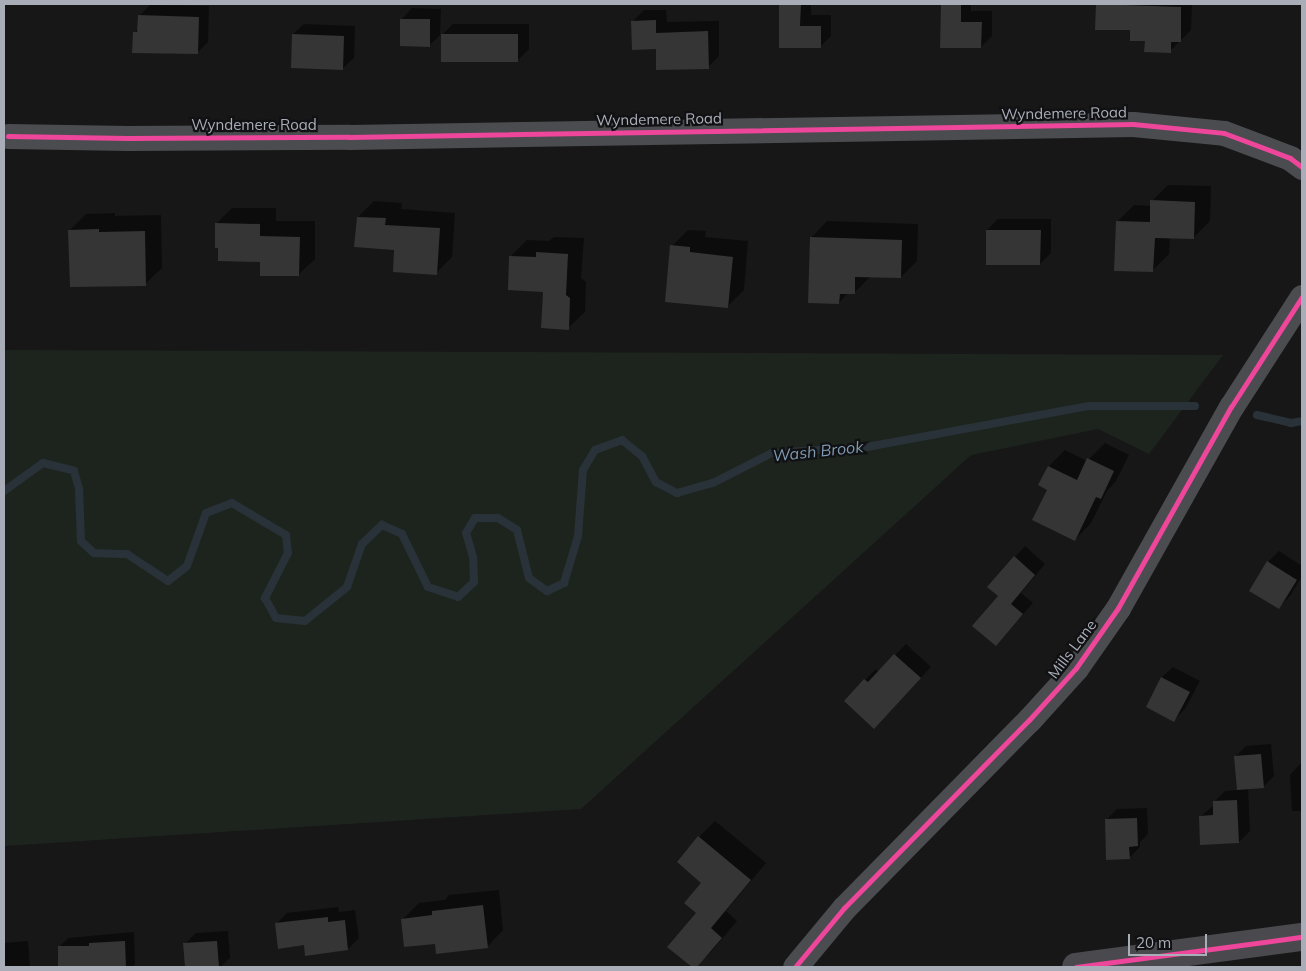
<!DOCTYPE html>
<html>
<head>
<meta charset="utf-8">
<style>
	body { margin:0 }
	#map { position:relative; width:1306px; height:971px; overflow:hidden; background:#171717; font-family:Mulish,sans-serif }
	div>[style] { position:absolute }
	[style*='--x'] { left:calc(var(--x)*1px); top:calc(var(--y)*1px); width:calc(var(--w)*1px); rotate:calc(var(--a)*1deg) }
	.green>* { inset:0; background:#1d241e }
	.shadow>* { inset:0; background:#0007 }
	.stream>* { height:8px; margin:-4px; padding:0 4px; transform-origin:4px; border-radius:4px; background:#2a3239 }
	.building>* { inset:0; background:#353536 }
	.street>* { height:25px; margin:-12.5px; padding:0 12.5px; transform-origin:12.5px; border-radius:12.5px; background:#4b4c50 }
	.secondary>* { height:28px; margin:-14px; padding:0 14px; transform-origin:14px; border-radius:14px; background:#4a4a4e }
	.cycleway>* { height:5px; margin:-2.5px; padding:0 2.5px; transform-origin:2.5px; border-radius:2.5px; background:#ed469a }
	span { translate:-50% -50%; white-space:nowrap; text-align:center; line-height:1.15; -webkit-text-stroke:4.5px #111113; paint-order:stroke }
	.street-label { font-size:15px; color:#a8adb8 }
	.water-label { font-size:16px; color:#7f9bb3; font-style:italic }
	.frame { position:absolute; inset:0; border:5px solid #a8adb8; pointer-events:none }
	.scale { position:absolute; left:1128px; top:934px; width:79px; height:22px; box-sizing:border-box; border:2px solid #a8adb8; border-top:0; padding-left:6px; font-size:15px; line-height:18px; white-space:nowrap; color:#a8adb8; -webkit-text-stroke:4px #111113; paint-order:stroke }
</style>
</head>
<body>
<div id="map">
	<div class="green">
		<i style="clip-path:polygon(4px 350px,1223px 355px,1149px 454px,1098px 429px,971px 455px,581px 809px,4px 846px)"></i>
	</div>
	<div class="shadow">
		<i style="clip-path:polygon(781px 4px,811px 4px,811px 15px,831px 15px,831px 36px,820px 47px,780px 47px)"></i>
		<i style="clip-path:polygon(942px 4px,971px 4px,971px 11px,992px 11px,992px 36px,981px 47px,941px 47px)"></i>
		<i style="clip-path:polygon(1097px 4px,1192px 4px,1191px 30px,1170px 51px,1146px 40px,1131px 29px,1096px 28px)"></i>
		<i style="clip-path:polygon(150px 5px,209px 6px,208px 42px,197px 53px,134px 33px,138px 29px,139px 16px)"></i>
		<i style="clip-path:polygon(412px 8px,441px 9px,440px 35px,429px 46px,402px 19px)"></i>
		<i style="clip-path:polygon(644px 10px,666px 10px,667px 22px,719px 21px,719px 56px,708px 67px,657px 48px,633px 21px)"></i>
		<i style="clip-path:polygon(304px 24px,355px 26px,354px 58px,343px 68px,293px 34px)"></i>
		<i style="clip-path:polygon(453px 24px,529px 24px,529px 49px,518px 60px,442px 35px)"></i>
		<i style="clip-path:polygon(1168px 185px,1211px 186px,1210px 221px,1193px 238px,1170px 237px,1169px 254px,1153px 270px,1117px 222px,1134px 205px,1152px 206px,1152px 201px)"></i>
		<i style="clip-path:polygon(374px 201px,402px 203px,401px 209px,455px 213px,452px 257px,436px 273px,396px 249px,358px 217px)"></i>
		<i style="clip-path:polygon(232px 208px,276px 208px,276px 221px,315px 221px,315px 259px,298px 275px,261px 261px,216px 224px)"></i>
		<i style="clip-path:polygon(115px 213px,115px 216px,161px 215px,162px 268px,145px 284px,70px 230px,86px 214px)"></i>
		<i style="clip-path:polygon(998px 219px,1051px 219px,1051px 253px,1040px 264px,987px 230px)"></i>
		<i style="clip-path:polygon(827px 221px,918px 224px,917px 261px,901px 277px,871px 276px,854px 293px,848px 293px,839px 303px,811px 238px)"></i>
		<i style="clip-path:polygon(688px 230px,706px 231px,705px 237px,748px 241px,744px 290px,728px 306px,672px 246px)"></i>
		<i style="clip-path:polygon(554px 237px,584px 238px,581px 278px,586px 282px,585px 312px,568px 328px,544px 291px,511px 256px,527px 240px,549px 241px)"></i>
		<i style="clip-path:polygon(1105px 443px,1129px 455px,1116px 481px,1107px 491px,1091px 523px,1075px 540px,1048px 489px,1049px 466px,1065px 450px,1087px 461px)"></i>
		<i style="clip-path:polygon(1025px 546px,1045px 564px,1021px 593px,1033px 603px,996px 645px,999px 596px,1015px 557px)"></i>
		<i style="clip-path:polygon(1279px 551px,1302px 566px,1302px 576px,1290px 596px,1279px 607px,1268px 562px)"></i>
		<i style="clip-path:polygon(906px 644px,931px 667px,884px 717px,865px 680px,876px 669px,879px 672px)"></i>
		<i style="clip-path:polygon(1173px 667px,1200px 681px,1185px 709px,1174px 720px,1147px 706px,1162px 677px)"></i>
		<i style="clip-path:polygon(1271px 744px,1274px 776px,1263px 787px,1248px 788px,1250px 831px,1239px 842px,1201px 816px,1214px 805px,1214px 802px,1225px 791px,1238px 790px,1235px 757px,1246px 746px)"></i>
		<i style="clip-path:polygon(1300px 764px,1302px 764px,1302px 811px,1292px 811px,1290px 775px)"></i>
		<i style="clip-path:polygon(1147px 808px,1148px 834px,1140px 842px,1140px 847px,1129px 858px,1106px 820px,1117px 809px)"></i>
		<i style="clip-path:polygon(715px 821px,766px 863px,726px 911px,737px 921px,711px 952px,694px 967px,669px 946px,698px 912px,703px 882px,699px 837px)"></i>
		<i style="clip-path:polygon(499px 890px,503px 930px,487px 947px,403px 919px,419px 903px,445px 900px,449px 895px)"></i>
		<i style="clip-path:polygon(338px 907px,339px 912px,355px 910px,359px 938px,348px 949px,305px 944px,276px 924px,287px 913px)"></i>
		<i style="clip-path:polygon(228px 931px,230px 958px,220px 967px,186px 967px,185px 944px,196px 933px)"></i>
		<i style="clip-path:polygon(134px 932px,135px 964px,132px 967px,59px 967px,59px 947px,68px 938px)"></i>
		<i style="clip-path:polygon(28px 941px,30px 967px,4px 967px,4px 943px)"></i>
	</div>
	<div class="stream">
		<i style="--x:1257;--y:415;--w:35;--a:13"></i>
		<i style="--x:1291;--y:423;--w:11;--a:-10"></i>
		<i style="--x:4;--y:491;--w:48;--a:-35.7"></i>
		<i style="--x:43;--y:463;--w:32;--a:14"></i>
		<i style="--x:74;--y:471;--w:19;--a:74"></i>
		<i style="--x:79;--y:489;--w:52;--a:87.8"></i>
		<i style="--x:81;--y:541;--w:18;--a:43"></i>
		<i style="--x:94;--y:553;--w:33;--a:2"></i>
		<i style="--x:127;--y:554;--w:49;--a:33.4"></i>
		<i style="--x:168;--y:581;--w:24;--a:-38"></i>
		<i style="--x:187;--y:566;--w:56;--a:-70.3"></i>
		<i style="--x:206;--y:513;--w:28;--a:-21"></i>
		<i style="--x:232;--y:503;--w:63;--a:30.7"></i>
		<i style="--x:286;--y:535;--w:18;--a:84"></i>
		<i style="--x:288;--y:553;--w:51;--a:117.1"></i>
		<i style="--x:265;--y:598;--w:23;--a:61"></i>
		<i style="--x:276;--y:618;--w:29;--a:6"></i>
		<i style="--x:305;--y:621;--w:54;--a:-39"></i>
		<i style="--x:347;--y:587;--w:46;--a:-70.8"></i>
		<i style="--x:362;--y:544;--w:28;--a:-44"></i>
		<i style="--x:382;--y:525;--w:22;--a:24"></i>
		<i style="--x:402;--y:534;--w:59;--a:63.9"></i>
		<i style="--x:428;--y:587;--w:32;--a:18"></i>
		<i style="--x:458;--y:597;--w:22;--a:-43"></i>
		<i style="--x:474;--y:582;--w:25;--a:-92"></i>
		<i style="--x:473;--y:557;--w:25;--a:-106"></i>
		<i style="--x:466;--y:533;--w:17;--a:-59"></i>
		<i style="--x:475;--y:518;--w:23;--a:0"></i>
		<i style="--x:498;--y:518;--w:22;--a:32"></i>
		<i style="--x:517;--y:530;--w:49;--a:76"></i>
		<i style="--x:529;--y:578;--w:22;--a:36"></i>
		<i style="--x:547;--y:591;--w:19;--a:-25"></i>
		<i style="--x:564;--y:583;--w:49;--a:-73.4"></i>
		<i style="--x:578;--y:536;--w:66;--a:-85.7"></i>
		<i style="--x:583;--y:470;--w:23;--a:-59"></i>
		<i style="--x:595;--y:450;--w:29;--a:-20"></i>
		<i style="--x:622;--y:440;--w:26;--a:39"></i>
		<i style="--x:642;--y:456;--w:30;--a:62"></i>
		<i style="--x:656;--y:482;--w:24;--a:28"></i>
		<i style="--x:677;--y:493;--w:37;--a:-16"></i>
		<i style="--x:713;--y:483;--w:66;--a:-27"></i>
		<i style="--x:772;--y:453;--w:95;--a:-3.6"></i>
		<i style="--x:867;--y:447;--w:226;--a:-10.5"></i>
		<i style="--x:1089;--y:406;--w:106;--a:0"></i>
	</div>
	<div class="building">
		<i style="clip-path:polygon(779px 4px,801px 4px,800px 26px,821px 26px,821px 48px,779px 48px)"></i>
		<i style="clip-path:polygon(941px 4px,961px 4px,961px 22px,982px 22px,981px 48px,940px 48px)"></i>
		<i style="clip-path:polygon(1096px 4px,1181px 7px,1181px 42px,1171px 42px,1171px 53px,1144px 52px,1145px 41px,1130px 41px,1130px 30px,1095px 30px)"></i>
		<i style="clip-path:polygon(138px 15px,199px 17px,198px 54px,132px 53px,133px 32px,137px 32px)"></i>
		<i style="clip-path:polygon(400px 19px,430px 19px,430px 47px,400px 46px)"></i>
		<i style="clip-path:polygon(656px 20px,656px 33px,708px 31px,709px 69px,656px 70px,656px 49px,632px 50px,631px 21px)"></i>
		<i style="clip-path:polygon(292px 34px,344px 36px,343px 70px,291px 68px)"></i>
		<i style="clip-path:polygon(441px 34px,518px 34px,518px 62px,441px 62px)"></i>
		<i style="clip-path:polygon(1150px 200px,1195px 202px,1194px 239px,1155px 238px,1153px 272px,1114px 271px,1116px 221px,1150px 222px)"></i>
		<i style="clip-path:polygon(357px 217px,386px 218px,385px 225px,440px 228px,437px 275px,393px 272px,394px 250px,354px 247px)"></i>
		<i style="clip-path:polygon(215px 223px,260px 224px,260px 236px,300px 237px,299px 276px,260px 276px,260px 262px,218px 261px,218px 248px,215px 248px)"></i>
		<i style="clip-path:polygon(99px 229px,99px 232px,145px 231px,146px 286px,70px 287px,68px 230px)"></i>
		<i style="clip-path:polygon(986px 230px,1041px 230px,1040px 265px,986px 265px)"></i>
		<i style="clip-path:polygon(810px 237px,902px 240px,901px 278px,855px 277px,855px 294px,840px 294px,839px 304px,808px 303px)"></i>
		<i style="clip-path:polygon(670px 245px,690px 247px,690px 252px,733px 257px,728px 308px,665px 302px)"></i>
		<i style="clip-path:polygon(536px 252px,568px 254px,566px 295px,570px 298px,569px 330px,541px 328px,543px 292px,508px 290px,509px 256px,536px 257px)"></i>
		<i style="clip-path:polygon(1087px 458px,1114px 471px,1101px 499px,1096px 497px,1075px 541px,1032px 520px,1047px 490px,1038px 485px,1048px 466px,1077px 480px)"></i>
		<i style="clip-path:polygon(1014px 556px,1035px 575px,1011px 604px,1023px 614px,996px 646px,972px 626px,998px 596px,987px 587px)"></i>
		<i style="clip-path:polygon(1267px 561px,1297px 580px,1279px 609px,1249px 591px)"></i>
		<i style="clip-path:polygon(894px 654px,921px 678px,874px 729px,844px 701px,864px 679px,868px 682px)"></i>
		<i style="clip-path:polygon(1161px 677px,1190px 692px,1174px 722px,1146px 707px)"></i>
		<i style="clip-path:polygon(1261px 754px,1264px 788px,1237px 790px,1234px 756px)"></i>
		<i style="clip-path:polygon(1237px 800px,1239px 843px,1200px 845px,1199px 816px,1213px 815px,1213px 801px)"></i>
		<i style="clip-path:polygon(1137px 818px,1138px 846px,1129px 847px,1130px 859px,1106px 860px,1105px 819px)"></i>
		<i style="clip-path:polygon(698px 836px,751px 880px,711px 928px,722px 938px,697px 967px,692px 967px,667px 947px,696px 913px,684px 903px,701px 883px,677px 862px)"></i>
		<i style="clip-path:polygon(483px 905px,488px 948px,436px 954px,435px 944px,404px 947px,401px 919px,432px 915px,432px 911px)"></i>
		<i style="clip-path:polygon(328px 917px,328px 922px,345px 920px,348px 950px,305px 956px,304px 945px,278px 949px,275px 923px)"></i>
		<i style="clip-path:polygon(125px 941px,126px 967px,58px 967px,58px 946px,89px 946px,89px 943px)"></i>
		<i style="clip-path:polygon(217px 941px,219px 967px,185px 967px,183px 943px)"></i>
	</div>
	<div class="street">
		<i style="--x:8;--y:136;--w:120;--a:1"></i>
		<i style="--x:128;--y:138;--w:221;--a:-0.3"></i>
		<i style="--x:349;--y:137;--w:784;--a:-0.95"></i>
		<i style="--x:1133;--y:124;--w:91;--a:5.6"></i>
		<i style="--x:1224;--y:133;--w:71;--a:20.7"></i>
		<i style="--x:1290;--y:158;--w:15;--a:37"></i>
		<i style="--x:795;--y:967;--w:77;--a:-50.3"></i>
		<i style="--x:844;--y:908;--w:264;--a:-45.5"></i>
		<i style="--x:1029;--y:720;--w:70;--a:-47.9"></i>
		<i style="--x:1076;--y:668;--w:73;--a:-55"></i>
		<i style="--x:1118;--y:608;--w:231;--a:-60.7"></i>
		<i style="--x:1231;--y:407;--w:131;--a:-57.2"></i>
	</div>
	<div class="secondary">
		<i style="--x:1076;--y:967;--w:228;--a:-7.6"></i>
	</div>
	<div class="cycleway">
		<i style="--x:8;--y:136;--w:120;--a:1"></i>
		<i style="--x:128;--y:138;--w:221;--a:-0.3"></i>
		<i style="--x:349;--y:137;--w:784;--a:-0.95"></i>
		<i style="--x:1133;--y:124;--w:91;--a:5.6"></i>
		<i style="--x:1224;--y:133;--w:71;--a:20.7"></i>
		<i style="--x:1290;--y:158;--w:15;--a:37"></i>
		<i style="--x:795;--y:967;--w:77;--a:-50.3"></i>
		<i style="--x:844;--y:908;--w:264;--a:-45.5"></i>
		<i style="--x:1029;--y:720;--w:70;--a:-47.9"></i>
		<i style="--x:1076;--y:668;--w:73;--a:-55"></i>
		<i style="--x:1118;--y:608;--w:231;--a:-60.7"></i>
		<i style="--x:1231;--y:407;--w:131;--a:-57.2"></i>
		<i style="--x:1076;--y:967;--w:228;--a:-7.6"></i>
	</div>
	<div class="street-label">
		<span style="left:1064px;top:113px;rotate:-1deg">Wyndemere Road</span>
		<span style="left:659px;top:119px;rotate:-1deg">Wyndemere Road</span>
		<span style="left:254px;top:125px">Wyndemere Road</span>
		<span style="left:1072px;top:649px;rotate:-53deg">Mills Lane</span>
	</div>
	<div class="water-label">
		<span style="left:818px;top:451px;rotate:-6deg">Wash Brook</span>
	</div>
	<div class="frame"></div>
	<div class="scale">20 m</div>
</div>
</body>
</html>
